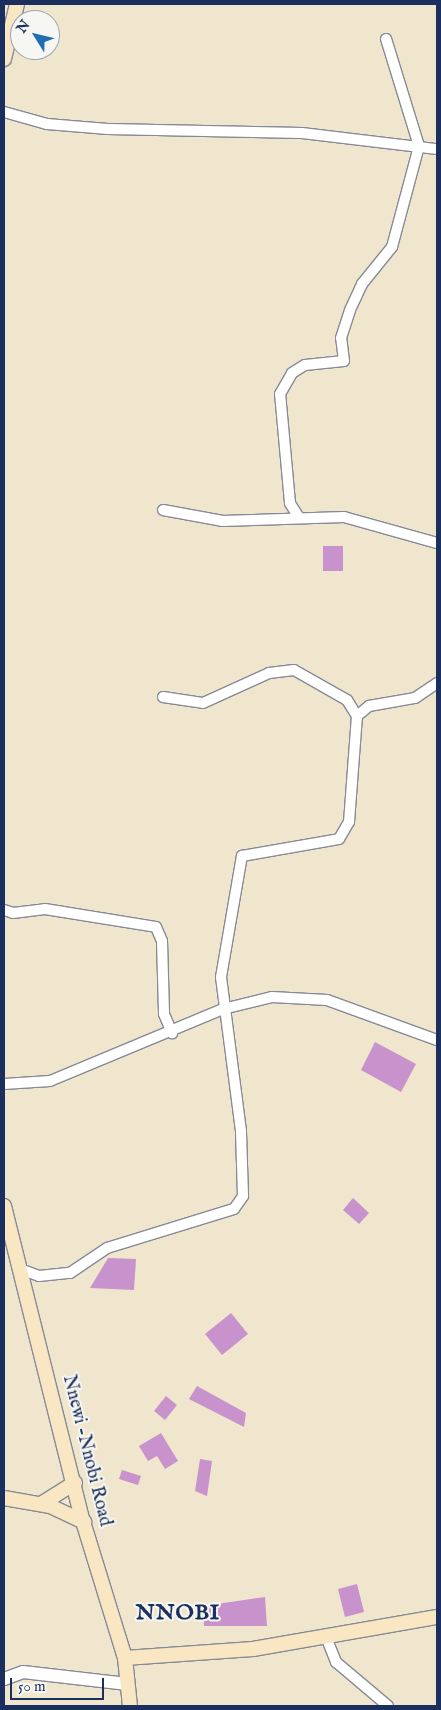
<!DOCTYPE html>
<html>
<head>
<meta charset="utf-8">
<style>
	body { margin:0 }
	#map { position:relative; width:441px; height:1710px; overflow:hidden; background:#f0e6cd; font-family:"IM FELL English",serif }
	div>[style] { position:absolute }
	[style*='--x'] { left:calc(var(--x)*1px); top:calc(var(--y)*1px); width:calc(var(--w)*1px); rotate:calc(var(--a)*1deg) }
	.building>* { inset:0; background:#c892cc }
	.roads { filter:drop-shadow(1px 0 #868a96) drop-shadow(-1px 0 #868a96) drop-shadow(0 1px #868a96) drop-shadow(0 -1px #868a96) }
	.minor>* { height:10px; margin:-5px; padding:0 5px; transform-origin:5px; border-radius:5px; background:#fff }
	.tertiary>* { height:12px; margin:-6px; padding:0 6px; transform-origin:6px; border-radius:6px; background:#fff }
	.secondary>* { height:14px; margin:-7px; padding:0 7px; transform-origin:7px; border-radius:7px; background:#f9e7c3 }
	span { translate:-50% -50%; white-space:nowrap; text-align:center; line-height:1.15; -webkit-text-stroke:4px #f6f6f2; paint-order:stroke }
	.street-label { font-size:18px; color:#1b2f5e }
	.district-label { font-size:22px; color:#1b2f5e; font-weight:700; letter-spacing:1px }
	.frame { position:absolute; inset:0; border:5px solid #1b2f5e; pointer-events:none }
	.north { position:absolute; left:10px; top:10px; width:50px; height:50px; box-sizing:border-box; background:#f6f6f2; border:1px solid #9ea6b7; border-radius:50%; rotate:306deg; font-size:14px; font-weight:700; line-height:20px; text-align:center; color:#1b2f5e }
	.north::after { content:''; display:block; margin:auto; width:18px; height:22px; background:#1f6fb2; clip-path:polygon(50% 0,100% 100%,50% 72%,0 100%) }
	.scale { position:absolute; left:10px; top:1678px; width:94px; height:22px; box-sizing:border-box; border:2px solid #1b2f5e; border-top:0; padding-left:6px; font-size:15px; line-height:18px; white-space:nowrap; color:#1b2f5e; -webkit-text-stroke:4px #f6f6f2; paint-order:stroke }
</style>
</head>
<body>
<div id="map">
	<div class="building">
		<i style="clip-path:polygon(323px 546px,343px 546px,343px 571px,323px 571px)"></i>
		<i style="clip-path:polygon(375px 1042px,416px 1064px,401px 1092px,361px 1070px)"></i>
		<i style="clip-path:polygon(353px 1198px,369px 1213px,359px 1224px,343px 1210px)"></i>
		<i style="clip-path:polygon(108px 1258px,136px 1259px,134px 1290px,90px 1288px)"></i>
		<i style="clip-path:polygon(231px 1313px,248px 1334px,222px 1355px,205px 1334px)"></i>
		<i style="clip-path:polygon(197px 1386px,246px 1413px,244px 1427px,189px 1399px)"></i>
		<i style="clip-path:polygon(166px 1396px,177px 1405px,165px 1420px,154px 1411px)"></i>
		<i style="clip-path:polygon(161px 1433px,178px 1461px,165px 1469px,157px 1456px,148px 1461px,139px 1446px)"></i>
		<i style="clip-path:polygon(200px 1459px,212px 1461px,207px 1496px,195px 1491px)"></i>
		<i style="clip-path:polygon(122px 1470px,141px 1476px,138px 1485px,119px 1479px)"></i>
		<i style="clip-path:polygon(357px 1584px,364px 1612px,345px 1617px,338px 1589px)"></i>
		<i style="clip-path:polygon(265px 1597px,267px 1626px,204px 1626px,203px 1606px)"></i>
	</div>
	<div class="roads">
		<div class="minor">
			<i style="--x:4;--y:112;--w:45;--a:15.6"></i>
			<i style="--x:47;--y:124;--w:61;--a:4.7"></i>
			<i style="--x:108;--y:129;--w:194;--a:1.2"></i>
			<i style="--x:302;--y:133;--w:136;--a:6.8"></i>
			<i style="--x:163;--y:510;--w:61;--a:10.4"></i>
			<i style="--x:223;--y:521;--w:121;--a:-1.9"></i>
			<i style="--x:344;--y:517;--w:97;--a:15.6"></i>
			<i style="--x:298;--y:516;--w:15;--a:-122"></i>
			<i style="--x:290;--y:503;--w:109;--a:-95.2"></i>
			<i style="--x:280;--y:394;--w:24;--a:-60"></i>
			<i style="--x:292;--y:373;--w:15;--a:-32"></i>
			<i style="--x:305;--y:365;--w:39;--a:-6"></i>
			<i style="--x:344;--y:361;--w:23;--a:-97"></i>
			<i style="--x:341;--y:338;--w:29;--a:-72"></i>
			<i style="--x:350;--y:310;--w:29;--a:-65"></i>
			<i style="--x:362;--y:284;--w:48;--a:-51"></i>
			<i style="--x:392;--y:247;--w:105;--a:-75"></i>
			<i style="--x:419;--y:146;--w:112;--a:-107.1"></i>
			<i style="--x:163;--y:697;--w:40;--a:8.5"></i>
			<i style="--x:203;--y:703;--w:72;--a:-24.4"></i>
			<i style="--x:269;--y:673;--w:25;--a:-7"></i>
			<i style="--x:294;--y:670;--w:61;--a:29.5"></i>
			<i style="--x:347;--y:700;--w:19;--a:58"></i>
			<i style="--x:4;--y:910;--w:9;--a:18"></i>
			<i style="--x:13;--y:913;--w:32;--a:-7"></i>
			<i style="--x:45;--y:909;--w:112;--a:9.2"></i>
			<i style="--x:156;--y:927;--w:15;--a:67"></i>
			<i style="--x:162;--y:941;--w:73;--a:88.4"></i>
			<i style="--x:164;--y:1014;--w:21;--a:67"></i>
			<i style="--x:4;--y:1084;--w:46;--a:-3.7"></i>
			<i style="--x:50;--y:1081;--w:187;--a:-22.6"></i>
			<i style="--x:223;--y:1009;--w:50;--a:-13.8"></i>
			<i style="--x:272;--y:997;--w:55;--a:3.1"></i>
			<i style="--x:327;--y:1000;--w:117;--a:20"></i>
			<i style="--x:20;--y:1269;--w:20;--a:20"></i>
			<i style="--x:39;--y:1276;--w:31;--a:-6"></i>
			<i style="--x:70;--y:1273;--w:45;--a:-34"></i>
			<i style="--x:107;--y:1248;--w:133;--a:-17.1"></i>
			<i style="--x:234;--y:1209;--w:16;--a:-55"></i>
			<i style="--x:243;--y:1196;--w:65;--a:-91.8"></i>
			<i style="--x:241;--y:1131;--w:155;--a:-97.4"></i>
			<i style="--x:221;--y:977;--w:123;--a:-80.2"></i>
			<i style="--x:242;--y:856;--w:98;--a:-9.9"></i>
			<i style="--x:339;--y:839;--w:20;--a:-60"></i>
			<i style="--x:349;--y:822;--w:106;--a:-85.7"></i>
			<i style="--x:357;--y:716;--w:16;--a:-40"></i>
			<i style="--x:369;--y:706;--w:47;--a:-9.9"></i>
			<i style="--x:415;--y:698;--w:27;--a:-34"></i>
			<i style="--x:326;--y:1637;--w:27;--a:68"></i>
			<i style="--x:336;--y:1662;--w:68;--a:40.2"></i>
		</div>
		<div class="tertiary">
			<i style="--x:4;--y:1679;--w:20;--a:-20"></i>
			<i style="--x:23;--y:1672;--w:105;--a:6.6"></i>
		</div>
		<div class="secondary">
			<i style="--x:4;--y:59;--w:57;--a:-76.7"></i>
			<i style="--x:4;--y:1206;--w:318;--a:76"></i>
			<i style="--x:81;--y:1515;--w:150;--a:72.9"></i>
			<i style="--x:125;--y:1658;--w:48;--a:84.1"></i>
			<i style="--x:4;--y:1498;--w:47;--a:9.9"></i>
			<i style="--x:50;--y:1506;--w:38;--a:25"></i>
			<i style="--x:41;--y:1504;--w:40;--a:-32"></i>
			<i style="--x:125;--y:1658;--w:128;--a:-4"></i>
			<i style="--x:253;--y:1649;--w:187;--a:-9.9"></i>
		</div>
	</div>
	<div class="street-label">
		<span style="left:86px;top:1451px;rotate:76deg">Nnewi -Nnobi Road</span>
	</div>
	<div class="district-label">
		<span style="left:178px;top:1614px">NNOBI</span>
	</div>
	<div class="frame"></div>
	<div class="north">N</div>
	<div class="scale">50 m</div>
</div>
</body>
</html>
